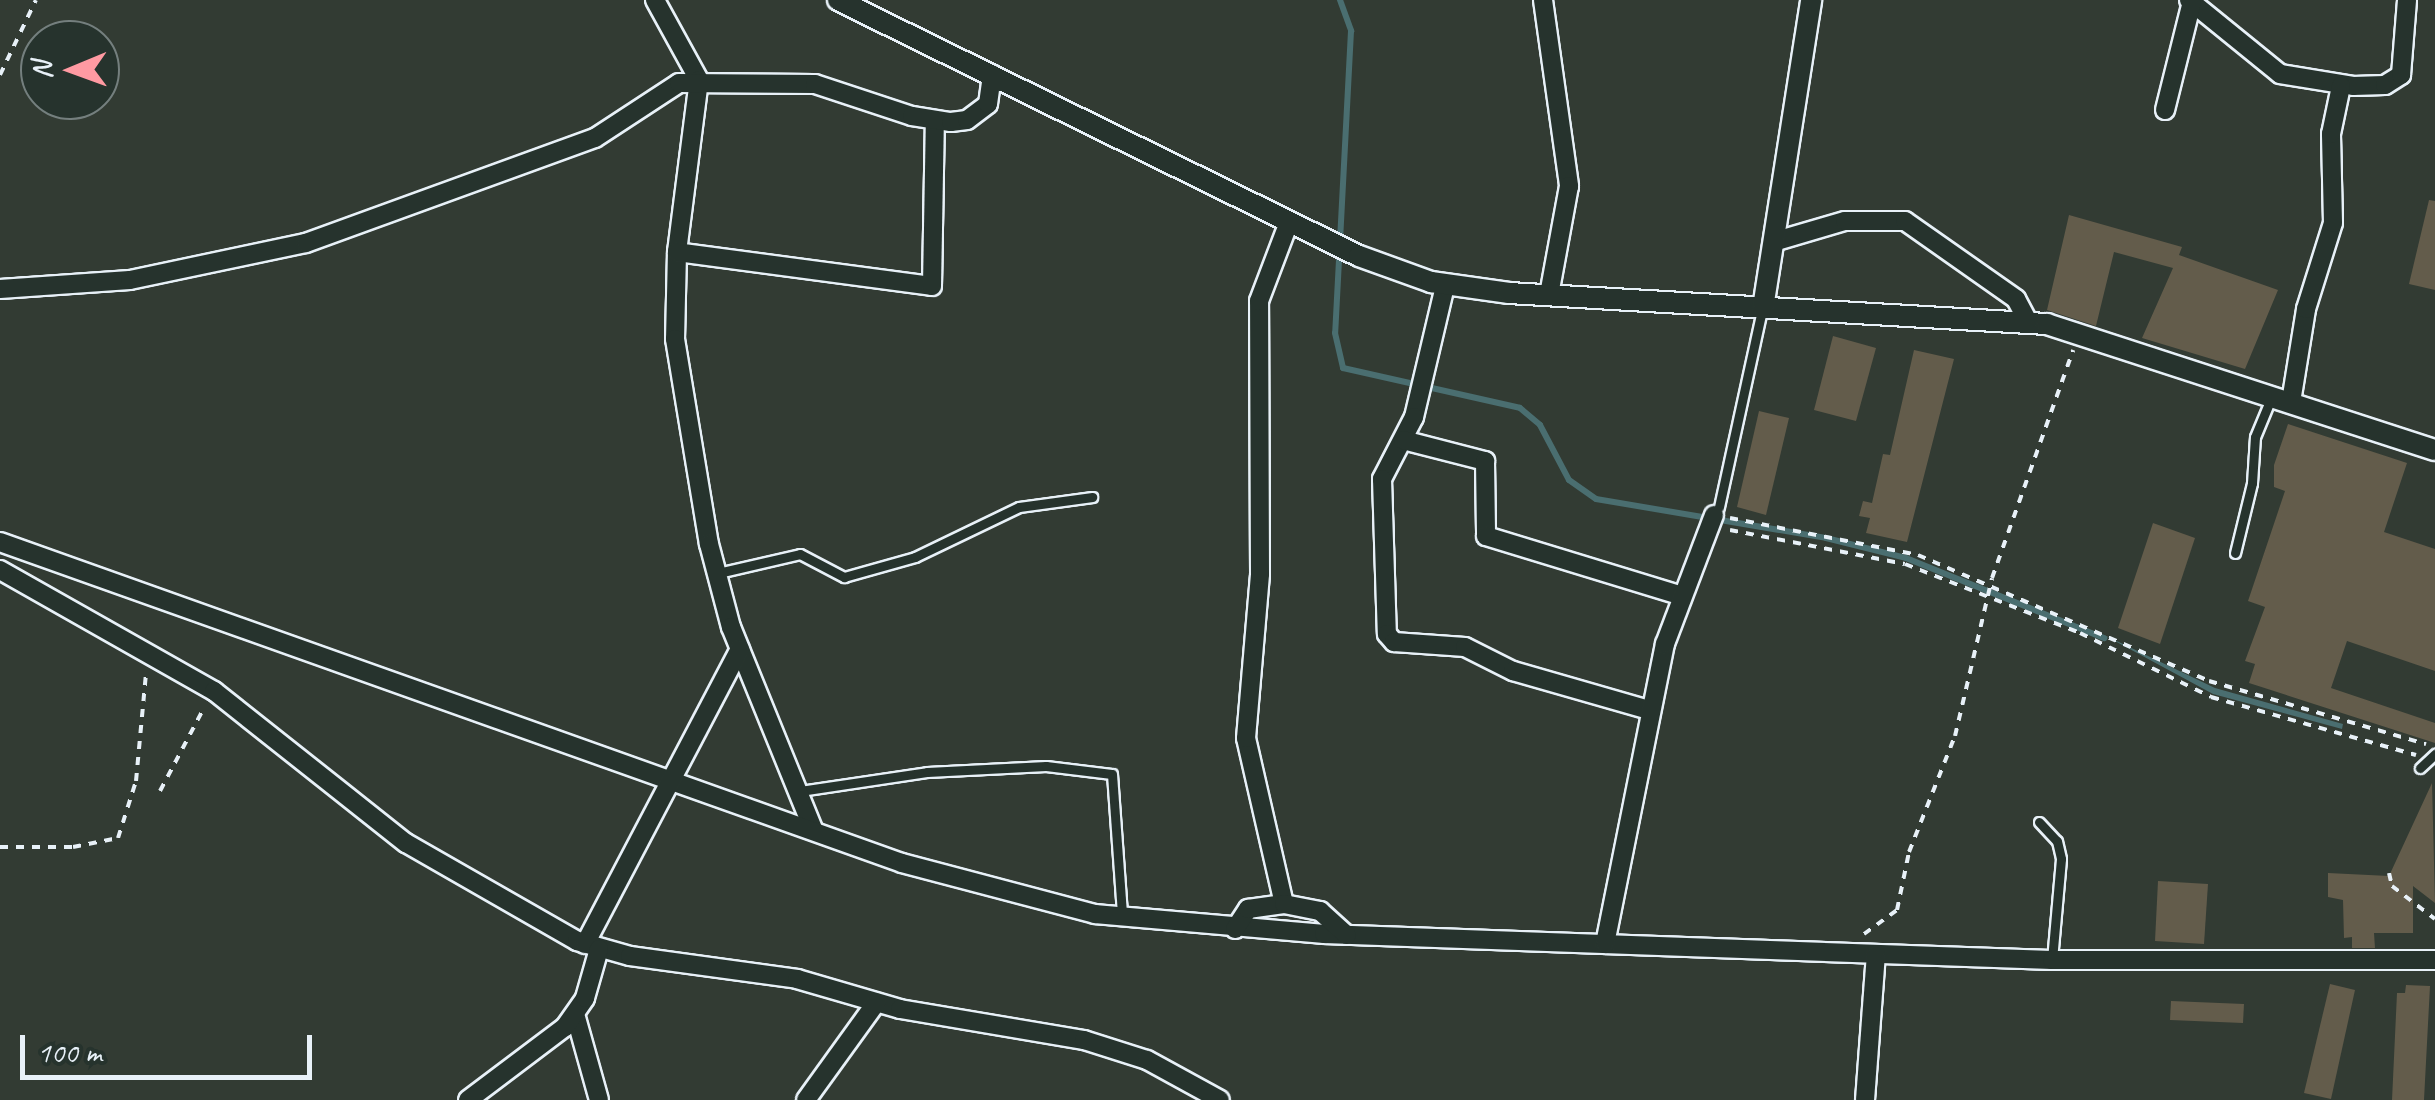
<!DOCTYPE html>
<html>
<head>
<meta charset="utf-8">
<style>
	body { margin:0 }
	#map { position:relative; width:2435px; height:1100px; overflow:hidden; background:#323b33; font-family:Caveat,sans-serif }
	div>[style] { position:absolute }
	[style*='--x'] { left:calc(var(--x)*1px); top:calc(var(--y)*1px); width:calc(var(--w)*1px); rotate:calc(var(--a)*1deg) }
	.water>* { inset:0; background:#4a6e70 }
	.stream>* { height:6px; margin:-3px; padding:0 3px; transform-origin:3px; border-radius:3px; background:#4a6e70 }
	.building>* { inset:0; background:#635c4b }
	.path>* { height:4px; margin-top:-2px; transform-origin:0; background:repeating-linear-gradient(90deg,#e8f1f8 0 8px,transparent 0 16px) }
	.roads { filter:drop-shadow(2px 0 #e8f1f8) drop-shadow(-2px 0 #e8f1f8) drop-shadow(0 2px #e8f1f8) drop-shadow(0 -2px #e8f1f8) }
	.service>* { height:9px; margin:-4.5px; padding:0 4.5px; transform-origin:4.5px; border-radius:4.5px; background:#26332d }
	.minor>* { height:18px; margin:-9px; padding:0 9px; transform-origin:9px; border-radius:9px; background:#26332d }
	.tertiary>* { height:20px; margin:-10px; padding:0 10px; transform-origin:10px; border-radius:10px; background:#26332d }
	span { translate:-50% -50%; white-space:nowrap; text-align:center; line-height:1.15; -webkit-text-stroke:9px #26332d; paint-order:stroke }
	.north { position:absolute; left:20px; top:20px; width:100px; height:100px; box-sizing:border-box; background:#26332d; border:2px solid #747f7e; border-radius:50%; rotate:269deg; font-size:28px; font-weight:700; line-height:40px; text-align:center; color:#e8f1f8 }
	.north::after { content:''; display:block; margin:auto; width:35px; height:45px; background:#ff9aa2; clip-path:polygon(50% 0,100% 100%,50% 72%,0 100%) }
	.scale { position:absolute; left:20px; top:1035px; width:292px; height:45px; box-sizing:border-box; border:5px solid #e8f1f8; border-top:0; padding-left:12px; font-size:30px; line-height:35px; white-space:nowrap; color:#e8f1f8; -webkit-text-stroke:8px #26332d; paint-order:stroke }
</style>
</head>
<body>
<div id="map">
	<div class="water">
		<i style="clip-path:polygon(2100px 633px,2215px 688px,2343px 724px,2342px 729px,2213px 694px)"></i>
	</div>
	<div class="stream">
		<i style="--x:1340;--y:0;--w:33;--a:70"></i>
		<i style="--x:1351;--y:31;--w:302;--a:93"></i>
		<i style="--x:1335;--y:333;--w:36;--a:77"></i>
		<i style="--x:1343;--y:368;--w:181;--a:12.7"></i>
		<i style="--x:1520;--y:408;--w:26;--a:40"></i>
		<i style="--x:1540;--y:425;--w:62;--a:62.2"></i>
		<i style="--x:1569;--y:480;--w:33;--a:35"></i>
		<i style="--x:1596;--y:499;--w:233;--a:9.6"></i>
		<i style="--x:1826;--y:538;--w:82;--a:14"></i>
		<i style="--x:1906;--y:558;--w:214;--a:22"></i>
	</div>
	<div class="building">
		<i style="clip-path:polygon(2429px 200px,2435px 201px,2435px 290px,2409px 284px)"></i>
		<i style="clip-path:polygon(2069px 215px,2182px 247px,2179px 255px,2278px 290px,2245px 369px,2142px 338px,2173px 268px,2114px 252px,2096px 326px,2047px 310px)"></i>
		<i style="clip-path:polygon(1833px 336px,1876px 348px,1856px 421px,1814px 410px)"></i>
		<i style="clip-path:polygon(1914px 350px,1954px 359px,1907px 542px,1866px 533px,1870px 518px,1859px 516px,1863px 501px,1872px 503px,1883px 454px,1890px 455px)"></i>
		<i style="clip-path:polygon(1759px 411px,1789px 418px,1766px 515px,1737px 507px)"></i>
		<i style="clip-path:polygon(2288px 424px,2407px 463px,2384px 532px,2435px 549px,2435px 671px,2347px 641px,2331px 688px,2435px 723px,2435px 743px,2249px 683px,2255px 664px,2245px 661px,2265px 607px,2248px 601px,2285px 491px,2274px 487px,2274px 465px)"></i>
		<i style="clip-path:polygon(2153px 523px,2195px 538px,2160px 644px,2118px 628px)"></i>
		<i style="clip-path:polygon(2432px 783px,2435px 903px,2413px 886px,2413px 933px,2374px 933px,2375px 948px,2352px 948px,2352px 937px,2344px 938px,2343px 900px,2328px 897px,2328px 873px,2389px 876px)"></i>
		<i style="clip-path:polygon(2158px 881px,2208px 884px,2204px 944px,2155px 941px)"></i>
		<i style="clip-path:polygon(2330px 984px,2355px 990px,2331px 1099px,2304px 1093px)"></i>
		<i style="clip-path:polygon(2406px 985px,2430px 986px,2424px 1100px,2392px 1100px,2397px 993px,2405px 993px)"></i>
		<i style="clip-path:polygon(2171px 1001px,2244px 1004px,2243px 1023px,2170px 1020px)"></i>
	</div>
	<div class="path">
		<i style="--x:0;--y:75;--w:83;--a:-64.4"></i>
		<i style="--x:1730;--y:518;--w:192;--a:11.1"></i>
		<i style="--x:1918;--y:555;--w:317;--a:23.4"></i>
		<i style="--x:2209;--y:681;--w:226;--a:16.2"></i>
		<i style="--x:1730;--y:530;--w:178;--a:11"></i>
		<i style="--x:1905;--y:564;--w:188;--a:21.5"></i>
		<i style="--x:2080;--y:633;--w:146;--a:26"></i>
		<i style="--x:2211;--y:697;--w:213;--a:15.8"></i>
		<i style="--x:160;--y:791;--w:94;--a:-62.1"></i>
		<i style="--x:0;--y:847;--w:73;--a:0"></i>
		<i style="--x:73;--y:847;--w:46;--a:-11.3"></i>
		<i style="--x:118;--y:838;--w:60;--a:-72.5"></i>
		<i style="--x:136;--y:781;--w:107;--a:-84.7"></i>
		<i style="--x:2389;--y:873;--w:13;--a:77"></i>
		<i style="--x:2392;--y:886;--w:54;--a:37.5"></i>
		<i style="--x:1864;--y:934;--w:41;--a:-36"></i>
		<i style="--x:1897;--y:910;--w:59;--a:-78.3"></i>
		<i style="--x:1909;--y:852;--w:125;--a:-68.4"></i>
		<i style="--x:1955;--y:736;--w:162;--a:-76.8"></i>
		<i style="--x:1992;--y:578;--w:242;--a:-70.4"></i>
	</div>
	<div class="roads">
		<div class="service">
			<i style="--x:1719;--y:507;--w:203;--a:-77.7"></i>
			<i style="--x:2235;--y:553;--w:72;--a:-76.3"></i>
			<i style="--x:2252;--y:483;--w:46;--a:-86.3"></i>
			<i style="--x:2255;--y:437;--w:44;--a:-67.5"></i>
			<i style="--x:718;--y:573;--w:84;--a:-13"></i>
			<i style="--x:800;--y:554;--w:50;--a:27.6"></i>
			<i style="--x:844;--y:577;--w:74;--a:-15.7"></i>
			<i style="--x:915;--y:557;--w:115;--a:-25.7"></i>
			<i style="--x:1019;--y:507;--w:74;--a:-7.8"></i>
			<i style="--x:2420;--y:768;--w:21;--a:-43"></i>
			<i style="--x:800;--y:791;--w:128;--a:-8.5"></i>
			<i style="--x:927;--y:772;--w:119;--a:-2.9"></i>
			<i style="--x:1046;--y:766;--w:66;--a:6.9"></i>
			<i style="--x:1112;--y:774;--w:141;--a:85.9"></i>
			<i style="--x:2039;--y:822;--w:26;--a:47"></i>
			<i style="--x:2057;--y:841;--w:18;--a:77"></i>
			<i style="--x:2061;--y:859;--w:101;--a:95.1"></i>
		</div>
		<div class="minor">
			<i style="--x:655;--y:0;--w:91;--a:61.2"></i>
			<i style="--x:699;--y:80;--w:173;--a:97.3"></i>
			<i style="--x:677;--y:252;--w:87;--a:91.3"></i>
			<i style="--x:675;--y:339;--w:208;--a:80.6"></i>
			<i style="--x:709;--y:544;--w:86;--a:75.2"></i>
			<i style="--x:731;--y:627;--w:218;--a:67.9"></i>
			<i style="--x:1543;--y:0;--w:188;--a:82"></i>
			<i style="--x:1569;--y:186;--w:111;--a:100.4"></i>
			<i style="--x:2189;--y:0;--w:117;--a:39.1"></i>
			<i style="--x:2280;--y:74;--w:74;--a:9.3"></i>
			<i style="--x:2353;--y:86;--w:32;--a:-2"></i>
			<i style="--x:2385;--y:85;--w:19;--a:-32"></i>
			<i style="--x:2401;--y:75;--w:75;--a:-85.4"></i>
			<i style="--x:2165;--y:110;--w:111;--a:-76"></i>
			<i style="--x:1773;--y:242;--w:75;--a:-16.3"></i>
			<i style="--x:1845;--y:221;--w:60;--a:0"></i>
			<i style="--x:1905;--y:221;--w:136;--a:35.1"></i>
			<i style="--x:2016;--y:299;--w:26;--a:62"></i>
			<i style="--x:677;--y:252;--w:257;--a:7.6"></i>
			<i style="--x:932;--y:286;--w:166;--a:-89"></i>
			<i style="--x:1445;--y:286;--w:135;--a:103.3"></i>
			<i style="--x:1414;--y:417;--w:70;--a:117.3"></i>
			<i style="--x:1382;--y:479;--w:155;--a:88.2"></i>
			<i style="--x:1387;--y:634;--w:11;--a:49"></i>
			<i style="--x:1394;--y:642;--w:71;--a:4"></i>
			<i style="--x:1465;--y:647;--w:54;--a:26.6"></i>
			<i style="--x:1513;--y:671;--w:141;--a:16"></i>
			<i style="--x:0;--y:289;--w:130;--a:-4"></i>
			<i style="--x:130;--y:280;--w:180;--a:-11.9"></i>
			<i style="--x:306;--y:243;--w:307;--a:-20"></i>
			<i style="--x:595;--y:138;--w:100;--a:-33.2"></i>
			<i style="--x:679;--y:83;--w:136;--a:0.4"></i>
			<i style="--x:815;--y:84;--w:102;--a:18.3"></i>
			<i style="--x:912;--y:116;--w:39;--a:9"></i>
			<i style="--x:951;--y:122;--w:16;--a:-7"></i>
			<i style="--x:967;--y:120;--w:26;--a:-37"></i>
			<i style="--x:988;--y:104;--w:30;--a:-82"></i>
			<i style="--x:2291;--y:402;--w:94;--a:-80.8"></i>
			<i style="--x:2306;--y:309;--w:90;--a:-72.6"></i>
			<i style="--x:2333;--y:223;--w:89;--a:-91.3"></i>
			<i style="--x:2331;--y:134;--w:49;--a:-78.2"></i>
			<i style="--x:1403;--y:440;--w:85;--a:14.4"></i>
			<i style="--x:1485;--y:461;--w:75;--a:89.2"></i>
			<i style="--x:1486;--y:536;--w:202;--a:17"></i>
			<i style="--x:0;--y:542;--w:957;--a:19.59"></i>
			<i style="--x:902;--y:863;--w:200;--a:14.8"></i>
			<i style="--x:1095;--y:914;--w:230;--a:5"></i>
			<i style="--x:1324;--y:934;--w:728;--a:2.05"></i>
			<i style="--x:2052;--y:960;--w:383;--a:0"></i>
			<i style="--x:0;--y:570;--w:246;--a:29.5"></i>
			<i style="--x:214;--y:691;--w:245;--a:38.4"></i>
			<i style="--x:406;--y:843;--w:197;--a:29.8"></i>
			<i style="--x:577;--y:941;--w:55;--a:15.8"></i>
			<i style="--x:630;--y:956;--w:169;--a:7.8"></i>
			<i style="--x:797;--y:979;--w:107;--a:16.2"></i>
			<i style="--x:900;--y:1009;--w:187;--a:9.6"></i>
			<i style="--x:1084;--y:1040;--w:66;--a:17.6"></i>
			<i style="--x:1147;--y:1060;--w:83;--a:28.7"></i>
			<i style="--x:1284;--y:904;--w:170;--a:-102.9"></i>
			<i style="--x:1246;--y:738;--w:165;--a:-85.1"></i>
			<i style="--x:1260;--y:574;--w:273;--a:-90.2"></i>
			<i style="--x:1259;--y:301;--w:85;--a:-69.2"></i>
			<i style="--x:1235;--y:929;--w:24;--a:-57"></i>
			<i style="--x:1248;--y:909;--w:36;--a:-8"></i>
			<i style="--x:1284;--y:904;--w:37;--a:11"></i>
			<i style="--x:1320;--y:911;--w:36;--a:42"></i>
			<i style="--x:585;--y:944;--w:333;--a:-62.3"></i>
			<i style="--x:1605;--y:944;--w:306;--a:-78.7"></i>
			<i style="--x:1665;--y:644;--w:138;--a:-69.2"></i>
			<i style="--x:575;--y:1014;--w:89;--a:74.4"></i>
			<i style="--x:468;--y:1100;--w:121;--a:-37"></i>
			<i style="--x:565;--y:1027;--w:35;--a:-55"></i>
			<i style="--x:585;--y:998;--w:51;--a:-74.1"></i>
			<i style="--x:806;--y:1100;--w:120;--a:-54.2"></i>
			<i style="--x:1865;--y:1100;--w:146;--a:-85.7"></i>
		</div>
		<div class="tertiary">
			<i style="--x:838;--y:0;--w:580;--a:26.17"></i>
			<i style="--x:1359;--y:256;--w:77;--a:19.9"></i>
			<i style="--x:1431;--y:282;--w:79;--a:8"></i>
			<i style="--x:1509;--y:293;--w:539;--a:3.3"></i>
			<i style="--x:2047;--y:324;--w:408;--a:18"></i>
			<i style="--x:1763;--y:308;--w:312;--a:-81.1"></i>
		</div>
	</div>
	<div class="north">N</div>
	<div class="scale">100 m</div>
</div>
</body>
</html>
